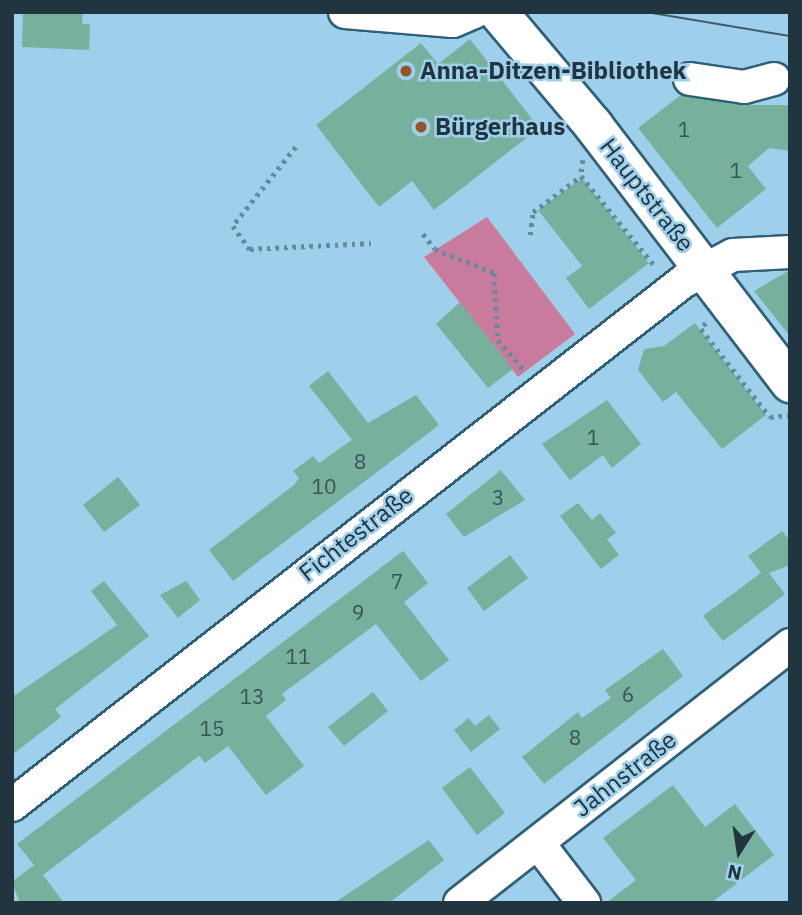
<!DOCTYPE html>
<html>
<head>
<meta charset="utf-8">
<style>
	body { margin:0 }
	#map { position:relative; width:802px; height:915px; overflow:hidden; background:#9ed0ec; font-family:"IBM Plex Sans",sans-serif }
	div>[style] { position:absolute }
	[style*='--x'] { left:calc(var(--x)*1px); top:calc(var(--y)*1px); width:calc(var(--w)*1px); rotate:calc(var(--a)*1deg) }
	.green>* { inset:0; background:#c97b9d }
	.building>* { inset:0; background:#78b09e }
	.path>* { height:4.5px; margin-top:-2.25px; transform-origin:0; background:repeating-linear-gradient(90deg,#65899d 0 3.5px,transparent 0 8.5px) }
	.roads { filter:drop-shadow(2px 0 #306078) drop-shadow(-2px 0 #306078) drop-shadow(0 2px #306078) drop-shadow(0 -2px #306078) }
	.minor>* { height:32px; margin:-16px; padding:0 16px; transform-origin:16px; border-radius:16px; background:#fff }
	.major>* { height:38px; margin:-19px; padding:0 19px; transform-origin:19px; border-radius:19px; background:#fff }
	.tram>* { height:2px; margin:-1px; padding:0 1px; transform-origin:1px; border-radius:1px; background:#3f5a69 }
	.dots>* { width:19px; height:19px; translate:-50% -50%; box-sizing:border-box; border:4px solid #9ed0ec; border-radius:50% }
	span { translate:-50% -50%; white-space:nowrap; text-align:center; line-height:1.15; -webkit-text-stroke:5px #9ed0ec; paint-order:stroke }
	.number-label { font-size:21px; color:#375458 }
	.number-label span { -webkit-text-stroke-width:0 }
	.poi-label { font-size:24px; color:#213540; font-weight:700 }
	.left { translate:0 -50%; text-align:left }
	.street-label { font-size:24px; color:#213540 }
	.frame { position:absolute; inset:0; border:14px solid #213540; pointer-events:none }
	.north { position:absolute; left:704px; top:817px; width:70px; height:70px; -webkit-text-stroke:5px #9ed0ec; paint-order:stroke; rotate:192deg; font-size:19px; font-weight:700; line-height:28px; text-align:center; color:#213540 }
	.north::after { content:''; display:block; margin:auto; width:24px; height:32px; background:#213540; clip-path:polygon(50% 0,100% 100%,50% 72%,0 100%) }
</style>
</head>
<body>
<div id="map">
	<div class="green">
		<i style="clip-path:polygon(487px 217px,575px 334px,518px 377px,424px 257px)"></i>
	</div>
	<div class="building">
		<i style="clip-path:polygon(23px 12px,83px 12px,82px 24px,90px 24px,89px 50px,22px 47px)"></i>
		<i style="clip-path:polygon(470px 39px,539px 128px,434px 210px,412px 181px,379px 207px,316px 125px,421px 43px,438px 64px)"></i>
		<i style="clip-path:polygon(681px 95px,741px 105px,790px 105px,790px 151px,769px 148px,748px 166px,766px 189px,717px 228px,638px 128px)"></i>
		<i style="clip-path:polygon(582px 178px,649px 263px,589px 309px,566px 278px,582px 266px,538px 210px)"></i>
		<i style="clip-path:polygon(790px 270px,790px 336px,754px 291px)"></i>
		<i style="clip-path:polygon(460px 302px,513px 369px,488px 388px,436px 324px)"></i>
		<i style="clip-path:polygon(695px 323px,766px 415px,722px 449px,676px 392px,663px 402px,638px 370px,644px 349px,664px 346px)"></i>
		<i style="clip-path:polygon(328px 371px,368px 423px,416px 395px,439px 425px,233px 581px,209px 550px,294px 485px,299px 478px,293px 471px,313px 456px,319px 463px,352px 440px,309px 386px)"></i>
		<i style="clip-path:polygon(607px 400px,641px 444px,612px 468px,603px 455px,570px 480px,542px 444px)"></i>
		<i style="clip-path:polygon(501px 470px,525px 500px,464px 537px,446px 514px)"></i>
		<i style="clip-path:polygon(118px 477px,140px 505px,104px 532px,83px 505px)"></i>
		<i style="clip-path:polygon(578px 503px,592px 520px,600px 513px,616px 533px,607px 539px,619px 555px,601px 569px,560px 516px)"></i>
		<i style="clip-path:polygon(782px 531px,790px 541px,790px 565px,769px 573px,785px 594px,723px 641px,703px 616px,761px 573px,748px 556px)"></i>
		<i style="clip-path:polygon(403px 551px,428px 583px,404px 602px,449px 660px,421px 681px,376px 624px,282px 694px,286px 700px,266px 716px,304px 766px,266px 795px,228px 746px,205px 763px,199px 756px,43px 875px,64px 903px,20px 903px,12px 882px,34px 865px,17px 844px)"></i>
		<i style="clip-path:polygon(510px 555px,528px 578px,484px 611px,467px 588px)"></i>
		<i style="clip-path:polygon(104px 581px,149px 636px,55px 709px,61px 717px,12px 755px,12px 697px,117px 625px,91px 591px)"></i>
		<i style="clip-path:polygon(186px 581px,200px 600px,178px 618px,160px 595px)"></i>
		<i style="clip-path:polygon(663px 649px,683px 676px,544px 784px,522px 757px,578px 712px,582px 718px,611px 698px,605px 690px)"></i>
		<i style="clip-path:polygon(373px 692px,388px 711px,344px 746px,328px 727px)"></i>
		<i style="clip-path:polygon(489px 715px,500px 729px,471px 752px,454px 730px,469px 718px,475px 726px)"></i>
		<i style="clip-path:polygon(470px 767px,505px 813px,477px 835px,442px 788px)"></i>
		<i style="clip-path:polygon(673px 785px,705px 827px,735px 804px,774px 855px,711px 903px,606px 903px,636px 880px,603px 838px)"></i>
		<i style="clip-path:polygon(429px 840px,444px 860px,389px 903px,334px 903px)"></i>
	</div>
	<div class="path">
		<i style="--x:296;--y:147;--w:101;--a:128.6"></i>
		<i style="--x:233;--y:226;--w:29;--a:54"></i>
		<i style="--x:250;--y:249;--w:121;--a:-2.8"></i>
		<i style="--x:583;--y:160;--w:16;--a:97"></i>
		<i style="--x:581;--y:176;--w:115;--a:50.6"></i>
		<i style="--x:423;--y:234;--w:19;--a:51"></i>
		<i style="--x:435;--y:249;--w:64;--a:22.1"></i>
		<i style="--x:494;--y:273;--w:67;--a:86.6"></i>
		<i style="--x:498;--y:340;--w:41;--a:48.9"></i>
		<i style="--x:530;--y:235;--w:23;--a:-83"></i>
		<i style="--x:533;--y:212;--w:60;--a:-36.9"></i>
		<i style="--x:706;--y:323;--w:8;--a:130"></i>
		<i style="--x:701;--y:329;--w:112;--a:51.9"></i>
		<i style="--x:770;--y:417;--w:18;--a:-6"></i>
	</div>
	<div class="roads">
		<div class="minor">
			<i style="--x:345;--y:12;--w:108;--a:4.8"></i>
			<i style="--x:453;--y:21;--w:23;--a:-23"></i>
			<i style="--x:690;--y:79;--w:55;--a:8.4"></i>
			<i style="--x:744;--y:87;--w:31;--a:-15"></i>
			<i style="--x:12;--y:805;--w:852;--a:-37.95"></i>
			<i style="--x:684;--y:281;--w:55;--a:-28"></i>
			<i style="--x:733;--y:255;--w:57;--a:-3"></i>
			<i style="--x:538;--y:843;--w:76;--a:52.5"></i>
			<i style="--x:460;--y:903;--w:419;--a:-38"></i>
		</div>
		<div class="major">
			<i style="--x:498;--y:12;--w:148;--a:49.9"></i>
			<i style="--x:593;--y:125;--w:325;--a:52.6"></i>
		</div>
	</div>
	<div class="tram">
		<i style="--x:646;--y:12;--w:146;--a:9.5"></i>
	</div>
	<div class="dots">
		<i style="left:406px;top:71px;background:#985425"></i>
		<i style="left:421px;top:127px;background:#985425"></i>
	</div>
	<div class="number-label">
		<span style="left:684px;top:129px">1</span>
		<span style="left:736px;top:170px">1</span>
		<span style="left:593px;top:437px">1</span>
		<span style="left:360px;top:461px">8</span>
		<span style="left:324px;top:486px">10</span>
		<span style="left:498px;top:497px">3</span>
		<span style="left:397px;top:581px">7</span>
		<span style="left:358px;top:612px">9</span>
		<span style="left:298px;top:656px">11</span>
		<span style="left:628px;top:694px">6</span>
		<span style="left:252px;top:696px">13</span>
		<span style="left:212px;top:728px">15</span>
		<span style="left:575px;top:737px">8</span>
	</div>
	<div class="poi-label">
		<span class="left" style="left:420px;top:71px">Anna-Ditzen-Bibliothek</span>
		<span class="left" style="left:435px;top:127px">Bürgerhaus</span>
	</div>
	<div class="street-label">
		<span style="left:647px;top:195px;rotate:52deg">Hauptstraße</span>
		<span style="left:356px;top:534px;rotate:-38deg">Fichtestraße</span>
		<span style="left:625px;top:774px;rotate:-38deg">Jahnstraße</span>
	</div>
	<div class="frame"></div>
	<div class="north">N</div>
</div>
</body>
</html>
